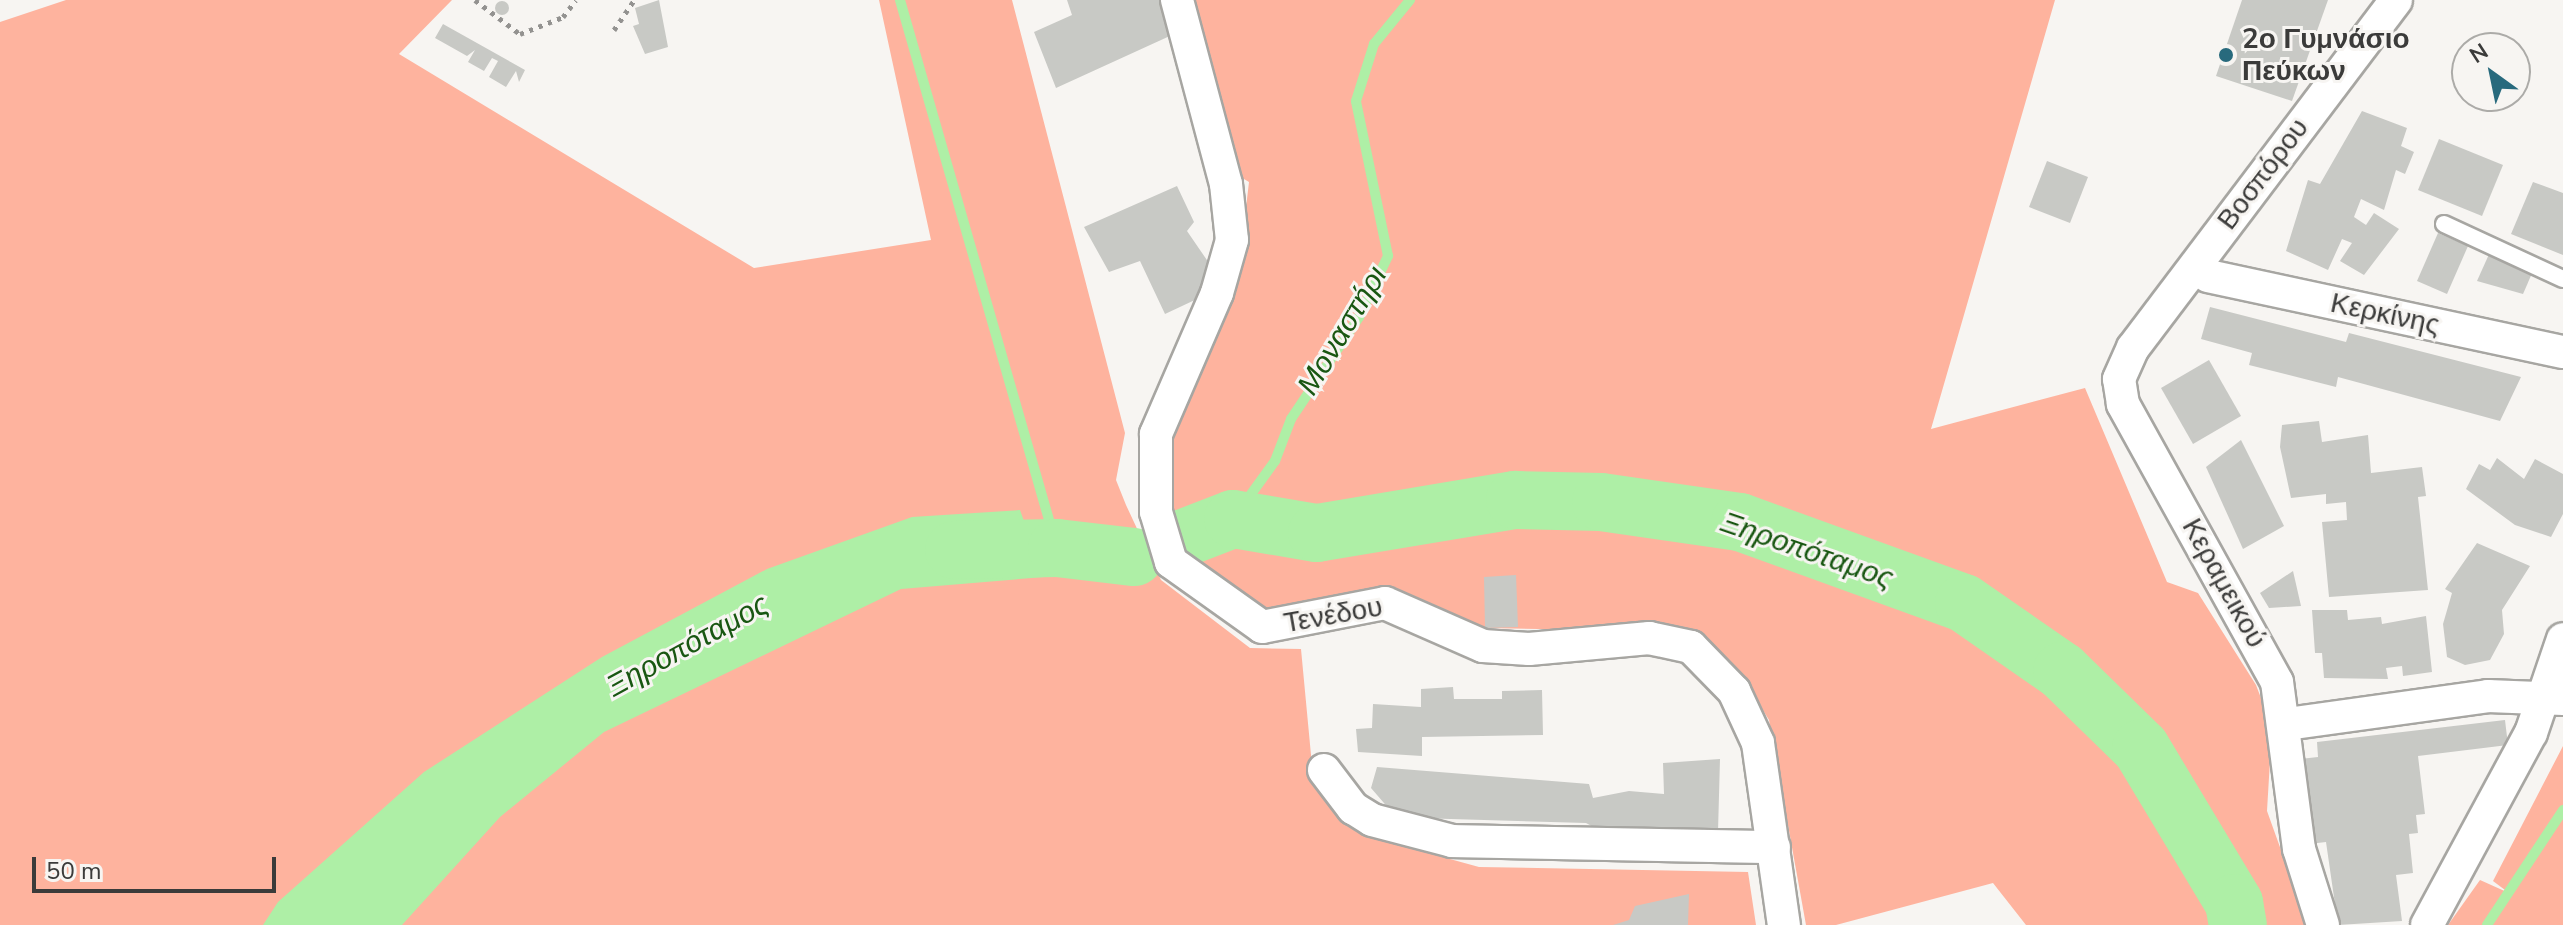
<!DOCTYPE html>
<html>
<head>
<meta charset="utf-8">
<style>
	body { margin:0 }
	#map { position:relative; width:2563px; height:925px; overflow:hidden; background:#f7f5f2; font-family:"Nunito Sans",sans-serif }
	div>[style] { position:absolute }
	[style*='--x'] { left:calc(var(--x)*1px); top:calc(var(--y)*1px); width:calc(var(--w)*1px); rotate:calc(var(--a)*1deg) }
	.green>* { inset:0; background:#feb39e }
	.water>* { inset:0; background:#aeefa6 }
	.stream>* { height:10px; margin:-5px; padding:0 5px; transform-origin:5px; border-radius:5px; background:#aeefa6 }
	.river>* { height:58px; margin:-29px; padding:0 29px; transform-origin:29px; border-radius:29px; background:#aeefa6 }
	.building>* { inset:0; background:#c8c9c5 }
	.round { border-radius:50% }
	.path>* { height:5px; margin-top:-2.5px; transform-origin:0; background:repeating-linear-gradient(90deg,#939290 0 4px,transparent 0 10px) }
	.roads { filter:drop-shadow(2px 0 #a7a6a2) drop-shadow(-2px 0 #a7a6a2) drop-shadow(0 2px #a7a6a2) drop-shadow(0 -2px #a7a6a2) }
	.service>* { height:16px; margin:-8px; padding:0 8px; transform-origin:8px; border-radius:8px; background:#fff }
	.minor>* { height:32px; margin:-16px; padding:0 16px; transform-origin:16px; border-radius:16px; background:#fff }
	.dots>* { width:22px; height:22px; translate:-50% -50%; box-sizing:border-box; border:4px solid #f7f5f2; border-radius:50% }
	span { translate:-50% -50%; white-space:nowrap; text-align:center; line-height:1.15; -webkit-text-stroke:6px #f7f5f2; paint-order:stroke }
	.poi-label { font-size:28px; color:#3b3b3a; font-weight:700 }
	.left { translate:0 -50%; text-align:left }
	.street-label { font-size:28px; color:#3b3b3a }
	.water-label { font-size:30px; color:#195712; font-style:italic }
	.north { position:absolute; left:2451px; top:32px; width:80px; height:80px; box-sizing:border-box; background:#f7f5f2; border:2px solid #acaba8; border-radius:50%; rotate:327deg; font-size:22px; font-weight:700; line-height:32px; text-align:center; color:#3b3b3a }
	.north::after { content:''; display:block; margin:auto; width:28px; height:36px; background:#286a7d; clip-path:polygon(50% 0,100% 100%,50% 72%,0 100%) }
	.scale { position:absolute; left:32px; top:857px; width:244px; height:36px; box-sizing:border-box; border:4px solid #3b3b3a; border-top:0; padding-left:10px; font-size:24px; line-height:28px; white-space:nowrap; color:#3b3b3a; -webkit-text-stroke:6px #f7f5f2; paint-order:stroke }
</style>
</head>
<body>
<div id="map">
	<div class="green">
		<i style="clip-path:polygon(66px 0,452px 0,399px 54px,754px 268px,931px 240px,879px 0,1012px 0,1125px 433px,1116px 480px,1126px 505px,1161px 580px,1250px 648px,1301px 649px,1313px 776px,1366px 836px,1479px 867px,1748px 872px,1756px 925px,0 925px,0 22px)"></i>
		<i style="clip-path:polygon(1190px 0,2055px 0,1931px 429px,2085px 388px,2167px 582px,2198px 593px,2256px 685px,2272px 727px,2267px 811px,2308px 925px,2026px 925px,1993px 883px,1836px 925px,1806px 925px,1769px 720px,1749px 688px,1701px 637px,1678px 626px,1648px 623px,1594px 630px,1485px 628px,1396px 592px,1361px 590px,1270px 611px,1173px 549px,1165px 451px,1245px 216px,1249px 182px,1224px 167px)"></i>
		<i style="clip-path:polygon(2563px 746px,2563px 925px,2448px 925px,2480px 880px,2509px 893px,2493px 881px)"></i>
	</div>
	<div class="water">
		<i style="clip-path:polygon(1020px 510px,1044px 577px,901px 589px,604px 732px,500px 817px,402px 925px,263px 925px,278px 902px,424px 772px,602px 657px,767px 569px,912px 517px)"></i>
	</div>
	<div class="stream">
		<i style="--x:900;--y:0;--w:570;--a:74.01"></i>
		<i style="--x:1233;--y:519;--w:72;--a:-54.1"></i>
		<i style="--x:1275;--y:461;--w:45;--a:-69.1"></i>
		<i style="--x:1291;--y:419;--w:123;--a:-56.3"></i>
		<i style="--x:1359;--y:317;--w:68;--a:-64.6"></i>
		<i style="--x:1388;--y:256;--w:158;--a:-101.7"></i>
		<i style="--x:1356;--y:101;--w:60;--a:-72.5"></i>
		<i style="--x:1374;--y:44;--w:57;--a:-50.7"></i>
		<i style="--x:2487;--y:925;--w:138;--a:-56.5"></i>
	</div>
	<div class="river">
		<i style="--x:1176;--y:541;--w:61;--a:-21.1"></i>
		<i style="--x:1233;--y:519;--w:85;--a:9.5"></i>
		<i style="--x:1317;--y:533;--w:201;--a:-9.5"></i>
		<i style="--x:1515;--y:500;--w:86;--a:1.3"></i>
		<i style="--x:1601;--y:502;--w:140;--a:8.2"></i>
		<i style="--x:1740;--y:522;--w:238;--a:19.9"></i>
		<i style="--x:1964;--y:603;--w:119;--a:34.8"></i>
		<i style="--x:2062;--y:671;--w:110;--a:44.3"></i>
		<i style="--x:2141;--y:748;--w:181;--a:59"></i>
		<i style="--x:2234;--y:903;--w:22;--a:80"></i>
		<i style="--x:954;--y:550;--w:103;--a:-1.1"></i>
		<i style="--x:1057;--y:548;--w:78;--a:6.7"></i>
	</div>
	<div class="building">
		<i style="clip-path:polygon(659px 0,668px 47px,645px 54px,633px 26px,639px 24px,635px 8px)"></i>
		<i style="clip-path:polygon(1067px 0,1160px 0,1172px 35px,1056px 88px,1034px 32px,1072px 15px)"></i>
		<i style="clip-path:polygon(2242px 0,2328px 0,2292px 101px,2216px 76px)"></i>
		<i class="round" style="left:495px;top:1px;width:14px;height:14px"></i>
		<i style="clip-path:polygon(443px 24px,525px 70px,519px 82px,516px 71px,506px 87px,489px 77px,498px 61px,492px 58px,484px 71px,468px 62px,475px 50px,467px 56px,435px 38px)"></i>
		<i style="clip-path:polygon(2362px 111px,2407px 128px,2401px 146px,2414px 152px,2405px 174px,2396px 170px,2384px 210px,2361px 199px,2354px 217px,2366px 225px,2374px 213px,2399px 229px,2364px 275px,2340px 261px,2352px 243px,2342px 239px,2328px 270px,2286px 251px,2308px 180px,2320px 184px)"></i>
		<i style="clip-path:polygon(2439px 139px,2503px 165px,2482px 216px,2418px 190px)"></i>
		<i style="clip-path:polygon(2047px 161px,2088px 177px,2070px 223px,2029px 207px)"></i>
		<i style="clip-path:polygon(2533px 182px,2563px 193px,2563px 255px,2511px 234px)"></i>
		<i style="clip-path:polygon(1177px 186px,1194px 222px,1187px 231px,1211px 266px,1214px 291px,1165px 314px,1140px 261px,1109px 272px,1084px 227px)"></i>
		<i style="clip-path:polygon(2438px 233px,2468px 246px,2447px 294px,2417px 281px)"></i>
		<i style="clip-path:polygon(2490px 252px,2533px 271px,2523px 294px,2477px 281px)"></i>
		<i style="clip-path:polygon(2210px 307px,2346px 342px,2349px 333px,2521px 377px,2500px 421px,2338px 377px,2336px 387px,2249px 365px,2252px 353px,2201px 339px)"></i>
		<i style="clip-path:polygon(2209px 360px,2241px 416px,2193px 444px,2161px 388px)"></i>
		<i style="clip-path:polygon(2319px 421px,2322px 442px,2368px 435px,2371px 473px,2422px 467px,2426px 496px,2418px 497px,2428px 590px,2329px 597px,2322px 522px,2347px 520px,2346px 502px,2326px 504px,2326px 494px,2291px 498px,2280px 447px,2282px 425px)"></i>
		<i style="clip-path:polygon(2241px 440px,2284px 526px,2243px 549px,2206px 467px)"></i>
		<i style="clip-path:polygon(2497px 458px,2524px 479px,2535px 459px,2563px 474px,2563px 514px,2551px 537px,2515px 525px,2466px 489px,2479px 464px,2490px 470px)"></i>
		<i style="clip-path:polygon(2477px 543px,2530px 566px,2502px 610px,2504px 634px,2490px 660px,2465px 665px,2447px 657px,2443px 624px,2452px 593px,2445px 589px)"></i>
		<i style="clip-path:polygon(2293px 571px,2301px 606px,2269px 608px,2260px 593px)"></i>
		<i style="clip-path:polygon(1516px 575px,1518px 627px,1485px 628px,1484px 577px)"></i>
		<i style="clip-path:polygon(2312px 610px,2347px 610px,2348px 620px,2381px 617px,2382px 624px,2426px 616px,2432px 672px,2403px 676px,2402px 666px,2386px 668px,2388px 679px,2324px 678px,2322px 653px,2315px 653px)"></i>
		<i style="clip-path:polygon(1453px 687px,1454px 699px,1502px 699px,1502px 691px,1542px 690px,1543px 735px,1422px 737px,1422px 756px,1358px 752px,1356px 729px,1372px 728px,1373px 704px,1421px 707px,1421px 689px)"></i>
		<i style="clip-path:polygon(2505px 720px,2508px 745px,2418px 756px,2425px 814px,2416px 815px,2418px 833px,2409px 834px,2413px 873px,2396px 875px,2402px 921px,2338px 925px,2326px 842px,2309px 844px,2300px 759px,2318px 757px,2317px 742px)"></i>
		<i style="clip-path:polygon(1720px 759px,1718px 832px,1629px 826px,1601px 831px,1586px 823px,1417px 818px,1390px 810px,1371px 788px,1377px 767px,1589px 784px,1593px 798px,1629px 791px,1664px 794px,1663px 763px)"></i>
		<i style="clip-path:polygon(1689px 894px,1688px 925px,1613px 925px,1629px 920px,1635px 906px)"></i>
	</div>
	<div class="path">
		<i style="--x:475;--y:0;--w:56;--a:37.1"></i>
		<i style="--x:520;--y:34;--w:46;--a:-21.6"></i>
		<i style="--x:563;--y:17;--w:21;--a:-53"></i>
		<i style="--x:614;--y:30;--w:36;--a:-56"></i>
	</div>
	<div class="roads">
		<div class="service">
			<i style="--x:2444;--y:224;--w:131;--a:24.8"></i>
		</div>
		<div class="minor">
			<i style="--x:1177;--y:0;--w:190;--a:75.1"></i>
			<i style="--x:1226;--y:184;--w:56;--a:83.9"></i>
			<i style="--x:1232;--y:240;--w:55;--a:105.8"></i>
			<i style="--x:1217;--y:293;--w:154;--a:113.4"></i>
			<i style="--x:1156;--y:434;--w:78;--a:90"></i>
			<i style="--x:1156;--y:512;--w:52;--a:73.3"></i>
			<i style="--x:1171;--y:562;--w:112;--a:35.5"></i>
			<i style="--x:1262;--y:627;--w:125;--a:-11"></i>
			<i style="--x:1385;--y:603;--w:107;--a:23.7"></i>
			<i style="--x:1483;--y:646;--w:46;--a:3.7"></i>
			<i style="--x:1529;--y:649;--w:121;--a:-5.2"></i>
			<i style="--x:1649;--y:638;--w:43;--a:12.1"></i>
			<i style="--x:1691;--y:647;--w:62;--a:45.7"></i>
			<i style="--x:1734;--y:691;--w:57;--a:65.2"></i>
			<i style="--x:1758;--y:743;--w:184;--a:81.9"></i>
			<i style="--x:2208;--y:276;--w:363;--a:12.1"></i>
			<i style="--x:2287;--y:724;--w:203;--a:-7.9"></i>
			<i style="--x:2488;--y:696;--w:75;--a:2.3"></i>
			<i style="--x:1324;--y:770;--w:48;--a:52.7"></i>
			<i style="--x:1353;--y:808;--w:22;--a:32"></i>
			<i style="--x:1372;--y:820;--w:83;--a:14.7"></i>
			<i style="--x:1452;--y:841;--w:322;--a:1.1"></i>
			<i style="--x:2323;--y:925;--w:80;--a:-107.5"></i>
			<i style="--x:2299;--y:849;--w:168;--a:-97.5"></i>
			<i style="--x:2277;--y:682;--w:318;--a:-119"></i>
			<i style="--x:2123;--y:404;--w:25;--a:-99"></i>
			<i style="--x:2119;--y:379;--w:34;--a:-66"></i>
			<i style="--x:2133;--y:348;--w:436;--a:-52.9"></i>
			<i style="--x:2427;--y:925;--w:218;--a:-61.6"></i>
			<i style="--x:2531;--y:733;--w:99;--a:-71.2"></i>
		</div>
	</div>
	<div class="dots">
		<i style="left:2226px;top:55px;background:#286a7d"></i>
	</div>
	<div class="poi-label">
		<span class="left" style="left:2242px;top:55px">2ο Γυμνάσιο<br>Πεύκων</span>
	</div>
	<div class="street-label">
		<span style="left:2263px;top:174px;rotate:-53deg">Βοσπόρου</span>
		<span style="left:2385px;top:314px;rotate:12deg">Κερκίνης</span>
		<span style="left:2224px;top:583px;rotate:61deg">Κεραμεικού</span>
		<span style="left:1333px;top:615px;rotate:-10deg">Τενέδου</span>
	</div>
	<div class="water-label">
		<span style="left:1343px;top:331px;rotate:-59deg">Μοναστήρι</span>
		<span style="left:1807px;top:551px;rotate:19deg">Ξηροπόταμος</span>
		<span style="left:688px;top:646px;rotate:-29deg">Ξηροπόταμος</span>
	</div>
	<div class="north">N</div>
	<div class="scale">50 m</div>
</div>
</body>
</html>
